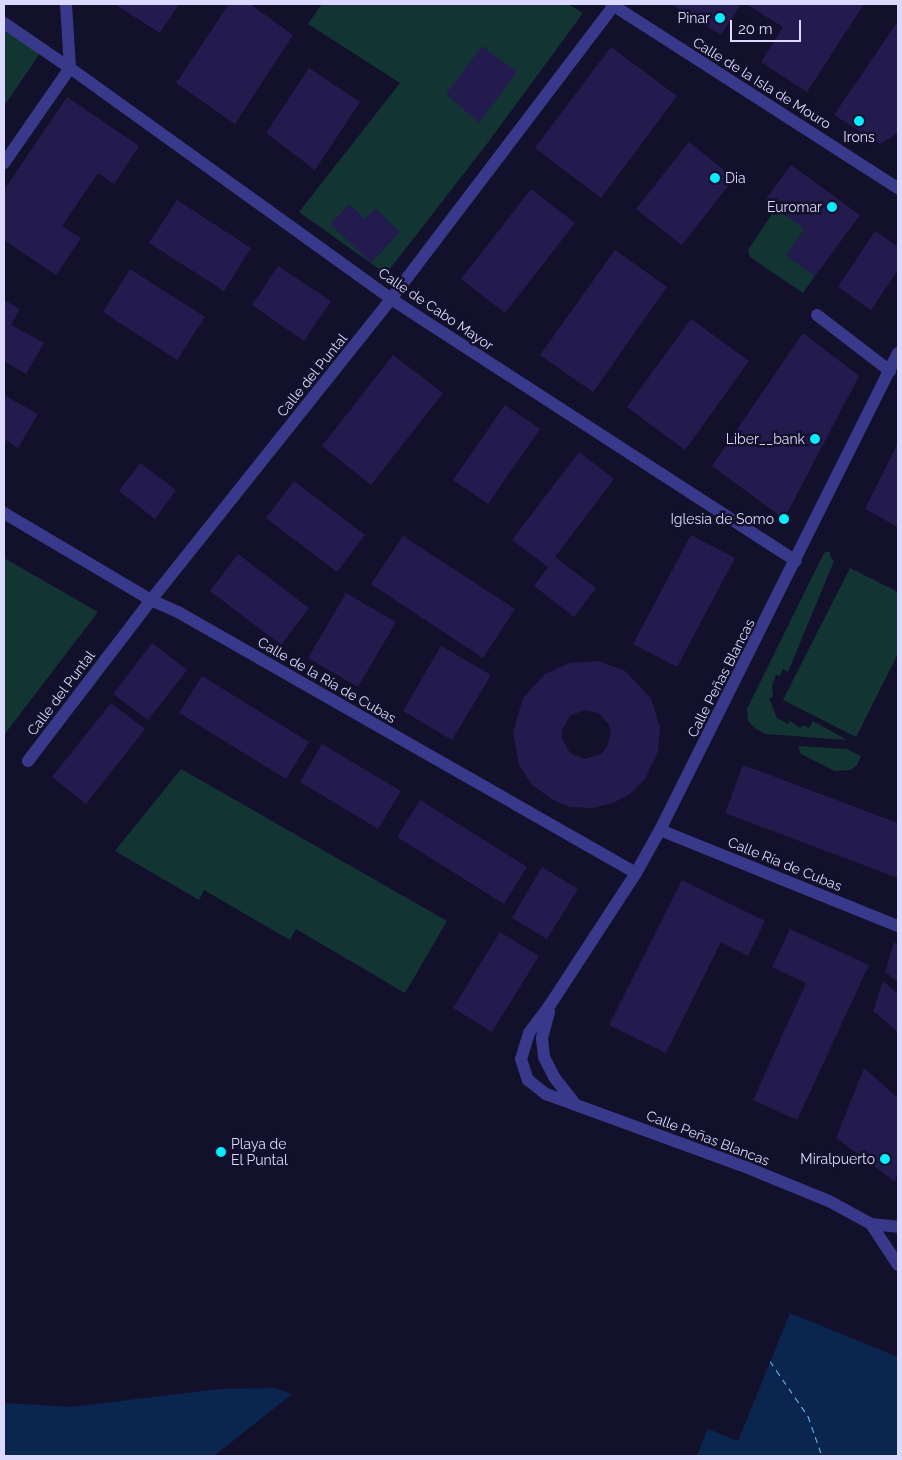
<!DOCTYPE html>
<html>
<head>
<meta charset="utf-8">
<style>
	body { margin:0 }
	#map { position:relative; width:902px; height:1460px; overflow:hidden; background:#13102b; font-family:Raleway,sans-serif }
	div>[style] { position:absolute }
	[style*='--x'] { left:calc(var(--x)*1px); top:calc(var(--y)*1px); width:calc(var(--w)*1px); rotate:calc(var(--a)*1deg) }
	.green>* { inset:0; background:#123533 }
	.water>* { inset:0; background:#0a264f }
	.ferry>* { height:1px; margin-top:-0.5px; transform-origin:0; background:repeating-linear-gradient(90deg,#67bdff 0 6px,transparent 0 11px) }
	.building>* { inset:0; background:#231b4d }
	.lane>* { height:12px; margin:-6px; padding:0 6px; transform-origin:6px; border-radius:6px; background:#39398c }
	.street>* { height:12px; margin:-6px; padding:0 6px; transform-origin:6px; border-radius:6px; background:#39398c }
	.dots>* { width:14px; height:14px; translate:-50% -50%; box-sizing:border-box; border:2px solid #13102b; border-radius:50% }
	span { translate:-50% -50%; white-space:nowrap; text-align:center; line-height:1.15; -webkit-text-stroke:5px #13102b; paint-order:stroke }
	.poi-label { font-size:14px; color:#dcd9ff }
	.right { translate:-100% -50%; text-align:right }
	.left { translate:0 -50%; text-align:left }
	.street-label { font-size:14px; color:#dcd9ff }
	.frame { position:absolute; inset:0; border:5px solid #dcd9ff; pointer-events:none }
	.scale { position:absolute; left:730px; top:20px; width:71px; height:22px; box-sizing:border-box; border:2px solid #dcd9ff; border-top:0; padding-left:6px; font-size:15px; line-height:18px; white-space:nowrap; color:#dcd9ff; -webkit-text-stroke:4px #13102b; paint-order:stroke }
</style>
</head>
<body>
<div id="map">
	<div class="green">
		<i style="clip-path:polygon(322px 4px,568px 4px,583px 13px,489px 141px,386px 274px,299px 212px,400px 83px,308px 24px)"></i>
		<i style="clip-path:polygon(4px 23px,43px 49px,4px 106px)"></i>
		<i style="clip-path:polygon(776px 208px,805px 229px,786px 255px,815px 276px,803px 293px,750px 257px,748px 250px)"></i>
		<i style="clip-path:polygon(827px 552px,830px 552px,830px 556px,834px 561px,788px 672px,783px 669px,780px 676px,776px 675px,772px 686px,773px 697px,769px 698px,777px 718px,788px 724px,790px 721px,800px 728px,803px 725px,809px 728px,813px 721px,847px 740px,766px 734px,756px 729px,748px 721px,747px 709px,824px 553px)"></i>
		<i style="clip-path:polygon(4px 558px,98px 612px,4px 735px)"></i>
		<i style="clip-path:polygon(850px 568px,898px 592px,898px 654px,856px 737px,783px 700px)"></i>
		<i style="clip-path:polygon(798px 746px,847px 749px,861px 756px,857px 765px,851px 770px,835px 771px,801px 754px)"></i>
		<i style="clip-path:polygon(181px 769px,447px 921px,405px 993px,296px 929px,290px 940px,204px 890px,199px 900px,115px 851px)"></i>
	</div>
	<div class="water">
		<i style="clip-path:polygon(790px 1313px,898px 1357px,898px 1456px,697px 1456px,708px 1429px,738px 1441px)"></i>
		<i style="clip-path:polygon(275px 1388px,292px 1394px,214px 1456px,4px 1456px,4px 1403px,71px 1407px,219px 1389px)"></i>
	</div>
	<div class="ferry">
		<i style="--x:770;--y:1361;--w:67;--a:55.4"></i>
		<i style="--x:808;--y:1416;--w:42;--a:70.7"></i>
	</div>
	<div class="building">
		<i style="clip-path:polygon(114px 4px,179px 4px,160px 33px)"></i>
		<i style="clip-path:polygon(229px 4px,250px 4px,293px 35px,235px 124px,176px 83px)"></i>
		<i style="clip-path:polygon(671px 4px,741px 4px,721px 35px)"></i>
		<i style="clip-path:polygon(746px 4px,864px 4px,807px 92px,761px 62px,783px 27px)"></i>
		<i style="clip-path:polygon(898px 21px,898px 133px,880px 144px,834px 115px)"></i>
		<i style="clip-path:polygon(482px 46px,517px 72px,479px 123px,446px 94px)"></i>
		<i style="clip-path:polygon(611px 47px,677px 96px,601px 198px,535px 148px)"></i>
		<i style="clip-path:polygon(309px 68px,360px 102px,315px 170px,266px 133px)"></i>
		<i style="clip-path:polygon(67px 97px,139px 146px,114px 184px,98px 173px,62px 226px,81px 238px,56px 275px,4px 240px,4px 190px)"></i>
		<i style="clip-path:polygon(689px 142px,734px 178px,682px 245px,636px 209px)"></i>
		<i style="clip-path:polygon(791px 165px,860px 215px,815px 276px,786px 255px,805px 229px,765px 200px)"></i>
		<i style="clip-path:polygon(531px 189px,575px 223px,505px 313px,461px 279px)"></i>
		<i style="clip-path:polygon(177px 200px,251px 248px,224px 291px,149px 243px)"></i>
		<i style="clip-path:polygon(349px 204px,365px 219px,375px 208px,400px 232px,371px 263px,330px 224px)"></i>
		<i style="clip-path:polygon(875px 231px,898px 247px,898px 270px,871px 310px,838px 287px)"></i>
		<i style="clip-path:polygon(615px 250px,667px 287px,593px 392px,540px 355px)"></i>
		<i style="clip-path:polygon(278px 266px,331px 301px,304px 341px,252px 305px)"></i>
		<i style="clip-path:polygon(130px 269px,205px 317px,177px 360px,103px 312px)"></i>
		<i style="clip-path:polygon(4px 300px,20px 309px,11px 325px,44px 343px,26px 374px,4px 361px)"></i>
		<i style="clip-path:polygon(691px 319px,749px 361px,685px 450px,627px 407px)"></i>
		<i style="clip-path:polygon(803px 333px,859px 376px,784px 519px,712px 466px)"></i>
		<i style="clip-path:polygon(393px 355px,443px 393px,371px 485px,322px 446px)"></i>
		<i style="clip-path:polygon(4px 395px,38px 414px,18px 448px,6px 440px,4px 444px)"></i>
		<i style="clip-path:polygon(505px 405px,540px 429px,488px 504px,453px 480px)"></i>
		<i style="clip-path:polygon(898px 443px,898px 527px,865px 509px)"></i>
		<i style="clip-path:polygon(579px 452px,614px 479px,555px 557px,596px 588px,574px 617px,534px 586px,548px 567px,512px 540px)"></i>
		<i style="clip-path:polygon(140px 463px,176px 490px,155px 519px,119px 491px)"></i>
		<i style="clip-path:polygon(294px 481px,365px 535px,337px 572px,266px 518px)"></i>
		<i style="clip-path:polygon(691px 535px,735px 558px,677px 667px,633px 644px)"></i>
		<i style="clip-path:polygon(403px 536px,515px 609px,483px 658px,371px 584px)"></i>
		<i style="clip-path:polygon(238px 554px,309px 608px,281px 645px,210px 591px)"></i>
		<i style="clip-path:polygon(346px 593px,396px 622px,358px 687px,308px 658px)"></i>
		<i style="clip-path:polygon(152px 643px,187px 670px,148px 720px,113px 694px)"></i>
		<i style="clip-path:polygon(441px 646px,491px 675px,452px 740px,403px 711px)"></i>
		<i style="clip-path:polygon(evenodd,599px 661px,625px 671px,651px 698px,660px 727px,658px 752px,645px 779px,630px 794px,613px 803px,592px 808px,570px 807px,553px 800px,532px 785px,519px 765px,513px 732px,523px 698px,545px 674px,570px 663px,599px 661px,584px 710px,599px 713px,609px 725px,611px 732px,607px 747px,601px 754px,585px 759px,570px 753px,562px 738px,562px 730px,570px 716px,584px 710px)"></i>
		<i style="clip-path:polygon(202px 676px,309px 742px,286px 779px,179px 713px)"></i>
		<i style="clip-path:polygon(111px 703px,145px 729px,86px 804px,52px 777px)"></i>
		<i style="clip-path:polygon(322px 744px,401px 791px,378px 829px,300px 782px)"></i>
		<i style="clip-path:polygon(743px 765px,898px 823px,898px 878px,725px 813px)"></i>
		<i style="clip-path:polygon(420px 800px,527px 867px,504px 904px,397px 837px)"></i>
		<i style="clip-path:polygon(542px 867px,578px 889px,547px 939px,512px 918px)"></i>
		<i style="clip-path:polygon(682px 880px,765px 921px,748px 956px,721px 942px,666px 1053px,609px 1025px)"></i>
		<i style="clip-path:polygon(790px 929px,869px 965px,797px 1120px,753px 1100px,806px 983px,772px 967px)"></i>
		<i style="clip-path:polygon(500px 932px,539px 956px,492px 1032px,453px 1008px)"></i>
		<i style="clip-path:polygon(894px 942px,898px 946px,898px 982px,885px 972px)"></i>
		<i style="clip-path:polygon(883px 981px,898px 994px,898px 1032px,873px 1011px)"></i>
		<i style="clip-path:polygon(864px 1068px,898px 1098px,898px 1171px,895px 1182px,836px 1138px)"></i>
	</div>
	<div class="lane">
		<i style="--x:817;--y:315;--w:92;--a:37.5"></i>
	</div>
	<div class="street">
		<i style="--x:611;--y:4;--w:341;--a:32.7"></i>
		<i style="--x:4;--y:23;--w:80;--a:34.3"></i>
		<i style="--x:70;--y:68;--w:395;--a:35.7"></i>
		<i style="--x:391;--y:299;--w:482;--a:32.9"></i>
		<i style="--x:4;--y:163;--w:116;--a:-55.2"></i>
		<i style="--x:70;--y:68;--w:64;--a:-93.6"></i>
		<i style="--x:898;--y:353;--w:533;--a:116.52"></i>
		<i style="--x:660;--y:830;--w:49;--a:119.2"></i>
		<i style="--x:636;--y:873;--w:158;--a:123.1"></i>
		<i style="--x:550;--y:1005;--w:35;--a:127"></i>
		<i style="--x:529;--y:1033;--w:27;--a:107"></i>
		<i style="--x:521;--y:1059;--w:22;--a:72"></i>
		<i style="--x:528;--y:1080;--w:23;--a:38"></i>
		<i style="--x:546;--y:1094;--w:215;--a:20.1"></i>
		<i style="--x:748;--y:1168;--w:87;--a:22.2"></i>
		<i style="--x:829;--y:1201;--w:48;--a:28.7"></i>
		<i style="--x:871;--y:1224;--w:27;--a:6"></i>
		<i style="--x:4;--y:513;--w:171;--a:30.6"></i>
		<i style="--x:151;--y:600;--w:30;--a:24"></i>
		<i style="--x:178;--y:612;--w:527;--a:29.68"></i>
		<i style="--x:28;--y:761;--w:203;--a:-52.6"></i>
		<i style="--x:151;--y:600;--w:385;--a:-51.4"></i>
		<i style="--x:391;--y:299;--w:370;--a:-52.8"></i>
		<i style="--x:660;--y:830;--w:257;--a:22"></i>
		<i style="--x:549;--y:1012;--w:27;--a:105"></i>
		<i style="--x:542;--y:1038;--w:19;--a:84"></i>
		<i style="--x:544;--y:1057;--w:22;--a:63"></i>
		<i style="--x:554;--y:1077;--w:34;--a:52"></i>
		<i style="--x:871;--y:1224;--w:49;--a:56.6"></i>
	</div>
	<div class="dots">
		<i style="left:720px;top:18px;background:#05eeff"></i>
		<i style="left:859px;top:121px;background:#05eeff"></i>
		<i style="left:715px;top:178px;background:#05eeff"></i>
		<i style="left:832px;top:207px;background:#05eeff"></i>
		<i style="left:815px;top:439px;background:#05eeff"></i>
		<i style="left:784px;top:519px;background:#05eeff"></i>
		<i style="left:221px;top:1152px;background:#05eeff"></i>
		<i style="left:885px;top:1159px;background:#05eeff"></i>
	</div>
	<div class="poi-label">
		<span class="right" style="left:710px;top:18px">Pinar</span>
		<span style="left:859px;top:137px">Irons</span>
		<span class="left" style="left:725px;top:178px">Dia</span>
		<span class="right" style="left:822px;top:207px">Euromar</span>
		<span class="right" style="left:805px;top:439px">Liber__bank</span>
		<span class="right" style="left:774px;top:519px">Iglesia de Somo</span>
		<span class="left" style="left:231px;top:1152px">Playa de<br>El Puntal</span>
		<span class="right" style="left:875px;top:1159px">Miralpuerto</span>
	</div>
	<div class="street-label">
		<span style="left:762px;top:83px;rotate:32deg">Calle de la Isla de Mouro</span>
		<span style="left:436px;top:309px;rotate:34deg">Calle de Cabo Mayor</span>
		<span style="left:312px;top:375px;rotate:-51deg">Calle del Puntal</span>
		<span style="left:721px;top:678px;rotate:-63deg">Calle Peñas Blancas</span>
		<span style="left:327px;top:680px;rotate:30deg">Calle de la Ría de Cubas</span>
		<span style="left:61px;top:693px;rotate:-53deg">Calle del Puntal</span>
		<span style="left:785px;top:864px;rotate:22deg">Calle Ría de Cubas</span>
		<span style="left:708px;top:1138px;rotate:21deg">Calle Peñas Blancas</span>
	</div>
	<div class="frame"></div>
	<div class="scale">20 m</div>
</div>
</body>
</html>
